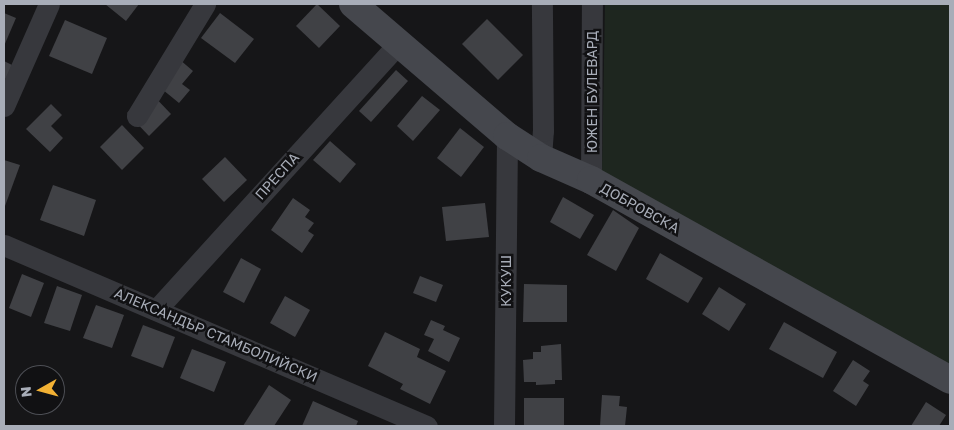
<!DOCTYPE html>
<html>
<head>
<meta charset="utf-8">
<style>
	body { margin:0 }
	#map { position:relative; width:954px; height:430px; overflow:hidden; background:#161618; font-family:"Golos Text",sans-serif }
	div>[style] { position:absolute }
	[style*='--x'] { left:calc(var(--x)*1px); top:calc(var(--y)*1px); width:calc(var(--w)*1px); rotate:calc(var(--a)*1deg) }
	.green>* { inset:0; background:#1e261f }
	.building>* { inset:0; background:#404145 }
	.street>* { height:21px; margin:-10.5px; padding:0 10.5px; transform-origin:10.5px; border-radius:10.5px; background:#37383d }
	.secondary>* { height:28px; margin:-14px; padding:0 14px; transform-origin:14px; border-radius:14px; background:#45474d }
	span { translate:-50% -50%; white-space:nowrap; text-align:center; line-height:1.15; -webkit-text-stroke:5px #111113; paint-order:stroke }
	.street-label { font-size:14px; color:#a8adb8 }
	.frame { position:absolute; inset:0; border:5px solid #a8adb8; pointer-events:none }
	.north { position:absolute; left:15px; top:365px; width:50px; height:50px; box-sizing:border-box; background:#111113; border:1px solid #4d4f55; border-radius:50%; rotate:263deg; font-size:14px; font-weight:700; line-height:20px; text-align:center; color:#a8adb8 }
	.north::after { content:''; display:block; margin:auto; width:18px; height:22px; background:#f2b134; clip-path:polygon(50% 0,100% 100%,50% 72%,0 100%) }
</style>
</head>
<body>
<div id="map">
	<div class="green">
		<i style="clip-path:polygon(605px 4px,950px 4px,950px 367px,602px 173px)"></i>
	</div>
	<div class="building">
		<i style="clip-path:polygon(105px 4px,139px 4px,126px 21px)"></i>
		<i style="clip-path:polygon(317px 4px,340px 26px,319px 48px,296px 26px)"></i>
		<i style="clip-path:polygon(4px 13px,16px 18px,4px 46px)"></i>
		<i style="clip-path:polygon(220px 13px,254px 39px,235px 63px,201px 38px)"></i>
		<i style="clip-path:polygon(487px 19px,523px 55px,498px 80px,462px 44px)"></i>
		<i style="clip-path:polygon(65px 20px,107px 38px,92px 74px,49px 56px)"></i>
		<i style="clip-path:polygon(179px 59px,193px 71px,182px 84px,190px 90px,179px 103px,157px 85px)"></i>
		<i style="clip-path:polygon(4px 61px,12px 65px,6px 79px,4px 78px)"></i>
		<i style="clip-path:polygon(396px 70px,408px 81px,371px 122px,359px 111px)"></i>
		<i style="clip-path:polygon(149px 91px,171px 114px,149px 136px,127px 113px)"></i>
		<i style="clip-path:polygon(422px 96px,440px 110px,413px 141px,397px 126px)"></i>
		<i style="clip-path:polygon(51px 104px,62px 115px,51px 126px,63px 138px,50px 152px,26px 129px)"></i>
		<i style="clip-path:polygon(122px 125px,144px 148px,122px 170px,100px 147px)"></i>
		<i style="clip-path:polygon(460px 128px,484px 147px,461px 177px,437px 158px)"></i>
		<i style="clip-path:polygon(330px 141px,356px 164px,340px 183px,313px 160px)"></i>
		<i style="clip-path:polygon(225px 157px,247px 180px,224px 202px,202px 179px)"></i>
		<i style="clip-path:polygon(4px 160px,20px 165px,5px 206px,4px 206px)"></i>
		<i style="clip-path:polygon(53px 185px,96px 200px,84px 236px,40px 220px)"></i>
		<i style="clip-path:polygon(563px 197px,594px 215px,580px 239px,550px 222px)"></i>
		<i style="clip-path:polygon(293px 198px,310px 210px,305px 217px,314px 223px,308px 231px,314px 235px,302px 253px,271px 230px)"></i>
		<i style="clip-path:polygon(485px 203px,489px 237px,446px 241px,442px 207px)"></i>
		<i style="clip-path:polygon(613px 210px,639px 228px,616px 271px,587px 255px)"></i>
		<i style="clip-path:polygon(660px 253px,703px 278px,688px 303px,646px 279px)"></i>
		<i style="clip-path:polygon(241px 258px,261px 269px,244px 303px,223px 292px)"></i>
		<i style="clip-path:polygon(22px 274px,44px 283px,31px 317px,9px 308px)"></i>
		<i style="clip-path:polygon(420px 276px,443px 285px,436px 302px,413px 293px)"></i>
		<i style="clip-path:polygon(524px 284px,567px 285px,567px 322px,523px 322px)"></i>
		<i style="clip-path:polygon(57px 286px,82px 295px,70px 331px,44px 323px)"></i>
		<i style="clip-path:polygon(719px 287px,746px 304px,729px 331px,702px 314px)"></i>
		<i style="clip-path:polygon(285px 296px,310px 310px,295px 337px,270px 323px)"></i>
		<i style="clip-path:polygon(96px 305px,124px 315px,112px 348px,83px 338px)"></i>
		<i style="clip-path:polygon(431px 320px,445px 326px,443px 330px,460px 338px,449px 362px,428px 351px,434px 339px,424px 335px)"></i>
		<i style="clip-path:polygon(784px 322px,837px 352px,823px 378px,769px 349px)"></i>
		<i style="clip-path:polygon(143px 325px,175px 337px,163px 368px,131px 356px)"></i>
		<i style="clip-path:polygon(385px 332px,420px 349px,417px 357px,446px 371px,430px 404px,400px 389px,403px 384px,368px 366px)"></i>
		<i style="clip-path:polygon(561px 344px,562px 380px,555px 380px,555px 384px,536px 385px,536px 382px,524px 382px,523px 360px,533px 359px,533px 352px,541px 352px,541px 346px)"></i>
		<i style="clip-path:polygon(192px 349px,226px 362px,214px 392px,180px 378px)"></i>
		<i style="clip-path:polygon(853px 360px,870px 371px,863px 381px,869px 385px,856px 406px,833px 391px)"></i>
		<i style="clip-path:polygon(269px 385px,291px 400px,274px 426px,243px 426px)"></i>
		<i style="clip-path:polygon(602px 395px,620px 396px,619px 406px,627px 407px,625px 426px,600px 426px)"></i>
		<i style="clip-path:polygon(524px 398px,564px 398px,564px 425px,524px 425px)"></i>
		<i style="clip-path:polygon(313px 401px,358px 421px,356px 426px,302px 426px)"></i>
		<i style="clip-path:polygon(926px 402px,946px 415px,939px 426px,911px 426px)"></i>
	</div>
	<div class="street">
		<i style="--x:4;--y:106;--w:111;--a:-66.2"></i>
		<i style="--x:137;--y:116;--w:131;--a:-58.7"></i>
		<i style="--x:541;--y:158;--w:27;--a:-86"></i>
		<i style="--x:543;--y:131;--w:127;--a:-90.5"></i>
		<i style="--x:591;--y:180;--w:176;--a:-89.7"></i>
		<i style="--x:4;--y:245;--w:460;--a:23.2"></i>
		<i style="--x:156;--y:310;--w:361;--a:-47.7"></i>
		<i style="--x:504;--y:426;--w:290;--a:-89.4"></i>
	</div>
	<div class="secondary">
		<i style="--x:353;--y:4;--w:203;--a:40.6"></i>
		<i style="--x:507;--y:136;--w:40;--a:32.9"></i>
		<i style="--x:541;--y:158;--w:55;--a:23.7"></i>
		<i style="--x:591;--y:180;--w:411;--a:29.1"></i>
	</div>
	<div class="street-label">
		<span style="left:592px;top:92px;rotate:-90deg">ЮЖЕН БУЛЕВАРД</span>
		<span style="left:277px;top:176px;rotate:-48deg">ПРЕСПА</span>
		<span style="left:640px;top:208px;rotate:29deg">ДОБРОВСКА</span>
		<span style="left:506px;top:281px;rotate:-90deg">КУКУШ</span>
		<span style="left:216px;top:335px;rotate:23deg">АЛЕКСАНДЪР СТАМБОЛИЙСКИ</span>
	</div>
	<div class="frame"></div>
	<div class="north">N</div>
</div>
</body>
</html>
